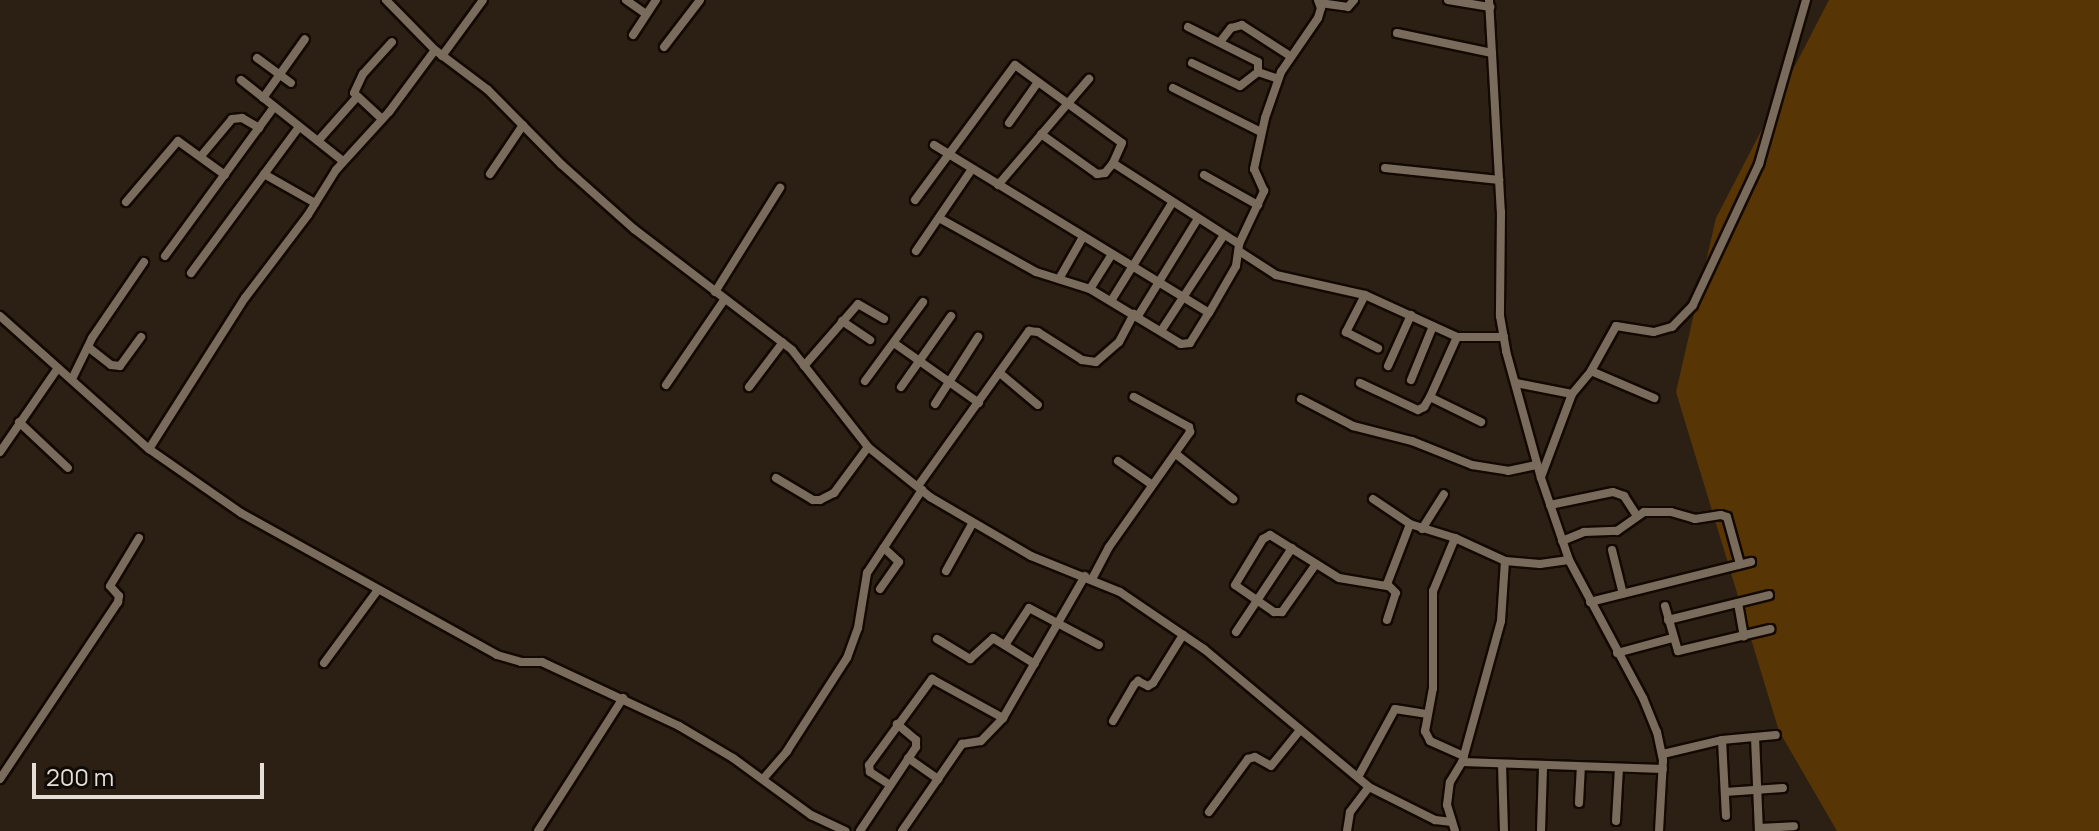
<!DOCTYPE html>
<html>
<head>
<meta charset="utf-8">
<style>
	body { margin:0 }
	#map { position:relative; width:2099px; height:831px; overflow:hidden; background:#2b2013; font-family:Manrope,sans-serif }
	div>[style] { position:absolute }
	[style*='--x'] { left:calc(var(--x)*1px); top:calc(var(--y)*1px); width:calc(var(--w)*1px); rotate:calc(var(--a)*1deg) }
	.green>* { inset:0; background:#583504 }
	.roads { filter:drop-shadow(2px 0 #130901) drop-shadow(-2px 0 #130901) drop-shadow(0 2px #130901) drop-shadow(0 -2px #130901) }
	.minor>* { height:8px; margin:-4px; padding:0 4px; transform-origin:4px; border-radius:4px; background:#7a6c5d }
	span { translate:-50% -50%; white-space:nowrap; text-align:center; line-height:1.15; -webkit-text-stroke:8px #100b06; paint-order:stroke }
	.scale { position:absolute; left:32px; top:763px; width:232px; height:36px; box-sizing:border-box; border:4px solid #e6dfd7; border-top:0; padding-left:10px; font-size:24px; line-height:28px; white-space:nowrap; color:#e6dfd7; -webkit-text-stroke:6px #100b06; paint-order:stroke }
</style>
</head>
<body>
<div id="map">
	<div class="green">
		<i style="clip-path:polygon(1829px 0,2099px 0,2099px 831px,1837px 831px,1779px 731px,1676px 392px,1716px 218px)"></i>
	</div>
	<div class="roads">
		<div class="minor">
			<i style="--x:386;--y:0;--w:70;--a:45.6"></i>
			<i style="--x:435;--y:50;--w:66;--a:37"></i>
			<i style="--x:488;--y:90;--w:104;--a:45.4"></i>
			<i style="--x:561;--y:164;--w:98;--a:41.7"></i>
			<i style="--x:634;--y:229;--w:199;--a:37.4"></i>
			<i style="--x:792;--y:350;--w:123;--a:51.9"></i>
			<i style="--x:868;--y:447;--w:80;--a:38.9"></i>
			<i style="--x:930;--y:497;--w:117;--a:30.3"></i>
			<i style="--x:1031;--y:556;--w:96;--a:22"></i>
			<i style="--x:1120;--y:592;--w:102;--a:34.2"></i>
			<i style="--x:1204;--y:649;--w:215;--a:39.9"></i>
			<i style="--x:1369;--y:787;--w:74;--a:26.6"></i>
			<i style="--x:1435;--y:820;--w:17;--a:7"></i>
			<i style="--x:626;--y:0;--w:24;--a:35"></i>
			<i style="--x:1448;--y:0;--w:43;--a:9.5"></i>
			<i style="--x:1489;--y:0;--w:212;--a:86.8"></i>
			<i style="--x:1501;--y:212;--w:104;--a:90.6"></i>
			<i style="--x:1500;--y:316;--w:36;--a:80"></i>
			<i style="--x:1506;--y:351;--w:132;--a:74.6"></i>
			<i style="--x:1541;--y:478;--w:87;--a:71.1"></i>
			<i style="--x:1569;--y:560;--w:157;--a:61.8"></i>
			<i style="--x:1643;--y:698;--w:37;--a:68"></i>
			<i style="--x:1657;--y:732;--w:29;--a:78"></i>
			<i style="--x:1663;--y:760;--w:71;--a:93.2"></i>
			<i style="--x:1320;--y:3;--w:28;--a:8"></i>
			<i style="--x:1348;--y:7;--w:9;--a:-49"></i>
			<i style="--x:1188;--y:27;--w:78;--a:26.6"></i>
			<i style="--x:1258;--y:62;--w:10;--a:90"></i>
			<i style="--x:1397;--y:33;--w:97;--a:11.9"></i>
			<i style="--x:633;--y:35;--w:42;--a:-56.7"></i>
			<i style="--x:1220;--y:42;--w:18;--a:-52"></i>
			<i style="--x:1231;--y:28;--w:11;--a:-15"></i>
			<i style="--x:1242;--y:25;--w:57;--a:32.9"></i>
			<i style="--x:664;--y:47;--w:59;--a:-52.5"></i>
			<i style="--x:442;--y:56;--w:69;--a:-53.8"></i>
			<i style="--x:257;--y:58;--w:42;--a:36.3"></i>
			<i style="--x:1192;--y:63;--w:53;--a:25.6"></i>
			<i style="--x:1240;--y:86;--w:23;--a:-38"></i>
			<i style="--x:1258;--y:72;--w:21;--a:19"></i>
			<i style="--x:241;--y:80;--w:130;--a:38.5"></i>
			<i style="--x:1173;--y:88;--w:98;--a:26.6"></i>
			<i style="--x:263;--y:98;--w:72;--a:-54.6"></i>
			<i style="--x:382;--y:119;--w:38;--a:-137"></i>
			<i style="--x:354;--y:93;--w:21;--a:-65"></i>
			<i style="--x:363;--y:74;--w:43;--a:-47.8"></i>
			<i style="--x:1009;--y:123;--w:50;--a:-54.7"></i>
			<i style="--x:1041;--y:134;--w:69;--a:35.5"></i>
			<i style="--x:1097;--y:174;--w:8;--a:-7"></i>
			<i style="--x:1105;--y:173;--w:13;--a:-51"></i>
			<i style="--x:318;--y:141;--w:57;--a:-48.5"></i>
			<i style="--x:934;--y:145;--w:322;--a:31.4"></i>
			<i style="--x:1209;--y:313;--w:54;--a:-60.1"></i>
			<i style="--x:1236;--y:266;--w:22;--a:-82"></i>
			<i style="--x:1239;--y:244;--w:59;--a:-64.7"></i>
			<i style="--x:1264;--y:191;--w:24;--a:-114"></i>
			<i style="--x:1254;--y:169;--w:52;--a:-77.8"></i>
			<i style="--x:1265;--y:118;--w:49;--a:-70.8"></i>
			<i style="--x:1281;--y:72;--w:65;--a:-55.6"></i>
			<i style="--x:1318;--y:18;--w:10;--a:-73"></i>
			<i style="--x:1321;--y:8;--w:9;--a:-111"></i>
			<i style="--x:201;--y:156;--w:48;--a:-50"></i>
			<i style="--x:232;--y:119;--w:10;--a:-6"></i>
			<i style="--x:242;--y:118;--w:20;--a:30"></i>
			<i style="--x:1385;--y:168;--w:115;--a:6"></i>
			<i style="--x:264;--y:174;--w:59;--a:29.6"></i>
			<i style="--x:490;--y:174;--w:59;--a:-56"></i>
			<i style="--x:1204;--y:175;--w:62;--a:29.1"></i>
			<i style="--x:998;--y:185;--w:140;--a:-49.4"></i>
			<i style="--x:915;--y:200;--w:168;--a:-53.5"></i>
			<i style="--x:1015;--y:65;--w:132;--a:36.1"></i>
			<i style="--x:1122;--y:143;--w:22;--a:114"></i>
			<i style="--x:1113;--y:163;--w:150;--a:32.7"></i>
			<i style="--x:126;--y:202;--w:80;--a:-49.6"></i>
			<i style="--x:178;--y:141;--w:58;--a:35.9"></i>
			<i style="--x:939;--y:218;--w:111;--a:29.1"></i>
			<i style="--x:1036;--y:272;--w:57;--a:17.5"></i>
			<i style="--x:1090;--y:289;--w:106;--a:31.1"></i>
			<i style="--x:1181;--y:344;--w:9;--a:-6"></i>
			<i style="--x:1190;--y:343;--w:36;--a:-58"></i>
			<i style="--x:916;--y:251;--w:99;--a:-55.7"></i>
			<i style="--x:1239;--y:251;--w:44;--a:33"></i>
			<i style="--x:1276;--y:275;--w:91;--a:12.7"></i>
			<i style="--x:1365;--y:295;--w:101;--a:24.5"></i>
			<i style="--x:1457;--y:337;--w:47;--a:0"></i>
			<i style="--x:165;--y:256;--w:185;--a:-53.8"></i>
			<i style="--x:191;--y:273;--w:182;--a:-53.5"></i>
			<i style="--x:1059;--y:279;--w:48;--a:-60.3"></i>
			<i style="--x:1090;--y:289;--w:41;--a:-57.8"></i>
			<i style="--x:715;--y:292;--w:123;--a:-58"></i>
			<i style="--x:1365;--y:295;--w:42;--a:117.2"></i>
			<i style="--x:1346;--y:332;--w:36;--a:27"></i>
			<i style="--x:1111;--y:301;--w:115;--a:-58.1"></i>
			<i style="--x:0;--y:316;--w:200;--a:41.8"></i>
			<i style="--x:149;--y:449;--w:112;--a:34.8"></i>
			<i style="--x:241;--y:513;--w:293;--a:29"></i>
			<i style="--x:497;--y:655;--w:25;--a:16"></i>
			<i style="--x:521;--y:662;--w:21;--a:0"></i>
			<i style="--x:542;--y:662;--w:151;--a:25"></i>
			<i style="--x:679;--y:726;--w:63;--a:30.7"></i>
			<i style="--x:733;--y:758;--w:97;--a:36.2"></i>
			<i style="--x:811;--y:815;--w:38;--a:25"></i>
			<i style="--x:1138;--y:316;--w:113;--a:-58.4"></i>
			<i style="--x:842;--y:321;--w:34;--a:34"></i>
			<i style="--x:1161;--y:331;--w:115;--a:-56.7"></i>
			<i style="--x:1457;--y:337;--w:66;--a:114.2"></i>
			<i style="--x:1430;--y:397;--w:57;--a:26.1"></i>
			<i style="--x:894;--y:343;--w:104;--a:35.2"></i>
			<i style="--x:88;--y:347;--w:29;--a:38"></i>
			<i style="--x:111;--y:365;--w:9;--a:6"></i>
			<i style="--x:120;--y:366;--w:36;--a:-54"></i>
			<i style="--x:804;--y:366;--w:82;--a:-48.9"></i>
			<i style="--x:858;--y:304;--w:30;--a:30"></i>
			<i style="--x:1388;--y:366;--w:56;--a:-65.7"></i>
			<i style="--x:1591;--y:371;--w:51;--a:-60.9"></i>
			<i style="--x:1616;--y:326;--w:38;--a:9"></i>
			<i style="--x:1654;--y:332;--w:19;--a:-16"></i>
			<i style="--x:1672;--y:327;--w:30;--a:-46"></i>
			<i style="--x:1693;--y:305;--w:156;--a:-64.9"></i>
			<i style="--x:1759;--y:164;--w:171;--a:-74"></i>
			<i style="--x:1001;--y:374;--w:48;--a:40"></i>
			<i style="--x:72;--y:379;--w:46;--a:-64"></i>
			<i style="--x:92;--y:338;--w:92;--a:-55.6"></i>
			<i style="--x:1411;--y:380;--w:58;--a:-67.8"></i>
			<i style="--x:865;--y:381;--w:98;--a:-53.7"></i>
			<i style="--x:1360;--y:383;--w:64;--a:25"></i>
			<i style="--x:1418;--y:410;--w:7;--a:-27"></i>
			<i style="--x:1424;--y:407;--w:12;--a:-59"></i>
			<i style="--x:1516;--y:383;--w:57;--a:11.1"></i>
			<i style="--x:1572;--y:394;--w:89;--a:110.5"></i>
			<i style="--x:666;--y:385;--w:103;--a:-55.7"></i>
			<i style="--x:749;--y:387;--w:56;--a:-52.9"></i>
			<i style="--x:901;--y:387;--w:87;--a:-54.8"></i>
			<i style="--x:1572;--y:394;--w:30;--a:-50"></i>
			<i style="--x:1591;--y:371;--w:69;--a:23.2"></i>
			<i style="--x:1301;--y:399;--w:59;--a:27.4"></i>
			<i style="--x:1353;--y:426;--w:61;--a:14.3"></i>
			<i style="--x:1412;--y:441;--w:65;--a:21.8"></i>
			<i style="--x:1472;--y:465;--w:36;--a:9"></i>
			<i style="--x:1508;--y:471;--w:30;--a:-12"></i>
			<i style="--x:935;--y:404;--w:80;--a:-57.3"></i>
			<i style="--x:19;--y:422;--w:67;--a:43.2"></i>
			<i style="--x:149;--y:449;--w:179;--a:-57.6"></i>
			<i style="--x:245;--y:298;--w:104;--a:-52.8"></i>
			<i style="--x:308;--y:215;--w:53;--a:-58.1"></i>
			<i style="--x:336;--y:170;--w:79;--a:-47.6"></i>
			<i style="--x:389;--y:112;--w:77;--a:-53.4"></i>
			<i style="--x:0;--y:452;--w:102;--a:-55.4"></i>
			<i style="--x:1176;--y:454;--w:73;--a:38.3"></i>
			<i style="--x:1118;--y:461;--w:40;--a:34.9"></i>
			<i style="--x:776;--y:478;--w:43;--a:30.7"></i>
			<i style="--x:813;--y:500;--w:7;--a:0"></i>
			<i style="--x:820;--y:500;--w:16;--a:-27"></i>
			<i style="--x:834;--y:493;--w:57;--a:-53.5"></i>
			<i style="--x:918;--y:486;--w:191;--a:-54.4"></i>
			<i style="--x:1029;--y:331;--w:9;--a:6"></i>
			<i style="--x:1038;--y:332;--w:52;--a:32.5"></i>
			<i style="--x:1082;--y:360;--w:14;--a:8"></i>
			<i style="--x:1096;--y:362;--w:30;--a:-41"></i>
			<i style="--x:1119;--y:342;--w:32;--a:-62"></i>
			<i style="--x:1373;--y:499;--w:45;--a:34"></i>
			<i style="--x:1410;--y:524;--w:47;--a:17.3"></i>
			<i style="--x:1455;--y:538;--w:55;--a:24.7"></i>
			<i style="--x:1505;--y:561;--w:35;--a:5"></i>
			<i style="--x:1540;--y:564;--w:29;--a:-8"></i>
			<i style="--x:1550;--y:505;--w:64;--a:-11.7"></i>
			<i style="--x:1613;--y:492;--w:12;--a:20"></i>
			<i style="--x:1624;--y:496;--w:24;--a:57"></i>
			<i style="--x:1422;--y:529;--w:41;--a:-57.8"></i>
			<i style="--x:1455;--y:538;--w:57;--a:112.5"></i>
			<i style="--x:1433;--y:591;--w:97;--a:90"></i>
			<i style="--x:1433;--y:688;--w:44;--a:100.5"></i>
			<i style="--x:1425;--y:731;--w:11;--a:63"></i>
			<i style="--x:1430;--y:741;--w:37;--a:24"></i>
			<i style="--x:1562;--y:541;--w:24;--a:-22"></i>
			<i style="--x:1584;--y:532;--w:33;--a:-2"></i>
			<i style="--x:1617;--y:531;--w:33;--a:-35"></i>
			<i style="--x:1644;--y:512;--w:27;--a:0"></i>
			<i style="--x:1671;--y:512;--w:25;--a:16"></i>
			<i style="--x:1695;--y:519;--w:26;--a:-9"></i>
			<i style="--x:1721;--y:515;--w:6;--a:18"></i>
			<i style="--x:1727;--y:517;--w:49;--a:74.5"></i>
			<i style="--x:1612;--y:550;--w:45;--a:76"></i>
			<i style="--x:1316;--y:564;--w:59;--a:125.3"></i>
			<i style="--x:1282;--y:612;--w:8;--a:180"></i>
			<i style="--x:1274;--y:612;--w:47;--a:-145.3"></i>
			<i style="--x:1235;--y:585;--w:54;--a:-58.7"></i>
			<i style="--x:1263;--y:539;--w:8;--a:-30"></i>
			<i style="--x:1270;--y:535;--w:81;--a:31.9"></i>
			<i style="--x:1339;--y:578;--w:49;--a:9.5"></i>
			<i style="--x:946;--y:571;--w:54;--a:-61"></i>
			<i style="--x:1092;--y:579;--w:36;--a:-62"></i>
			<i style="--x:1109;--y:547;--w:141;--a:-54.8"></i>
			<i style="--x:1190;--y:432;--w:5;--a:-101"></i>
			<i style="--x:1189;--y:427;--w:63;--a:-151.4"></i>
			<i style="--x:880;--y:589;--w:33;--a:-55"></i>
			<i style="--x:899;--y:562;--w:21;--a:-137"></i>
			<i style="--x:1590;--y:602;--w:166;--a:-14"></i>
			<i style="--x:1738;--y:603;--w:34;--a:80"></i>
			<i style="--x:1665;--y:606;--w:47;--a:73.9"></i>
			<i style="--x:1678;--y:651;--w:95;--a:-13.4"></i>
			<i style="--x:1387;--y:620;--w:28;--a:-72"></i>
			<i style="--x:1396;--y:593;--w:13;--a:-135"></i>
			<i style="--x:1387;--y:584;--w:64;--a:-69"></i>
			<i style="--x:1668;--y:620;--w:104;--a:-13.9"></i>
			<i style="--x:1236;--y:632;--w:101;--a:-56.3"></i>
			<i style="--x:937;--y:639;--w:39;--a:31"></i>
			<i style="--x:970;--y:659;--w:31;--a:-42"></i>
			<i style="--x:993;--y:638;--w:49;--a:31.8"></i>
			<i style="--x:1005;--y:645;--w:44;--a:-57"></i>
			<i style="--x:1029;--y:608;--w:79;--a:27.9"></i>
			<i style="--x:1617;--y:653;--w:58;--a:-15"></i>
			<i style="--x:324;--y:663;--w:89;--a:-53.6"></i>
			<i style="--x:1113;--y:721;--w:42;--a:-59.7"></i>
			<i style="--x:1134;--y:685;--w:6;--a:-45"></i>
			<i style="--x:1138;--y:681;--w:11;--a:27"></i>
			<i style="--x:1148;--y:686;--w:6;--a:-31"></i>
			<i style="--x:1153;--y:683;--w:57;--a:-58"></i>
			<i style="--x:1755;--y:737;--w:94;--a:87.6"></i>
			<i style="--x:1722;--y:740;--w:76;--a:87"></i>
			<i style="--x:1663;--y:754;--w:61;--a:-13.3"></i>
			<i style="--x:1722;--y:740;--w:54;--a:-5.3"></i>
			<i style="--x:908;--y:758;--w:37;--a:35"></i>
			<i style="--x:1463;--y:759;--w:143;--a:-74.6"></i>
			<i style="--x:1501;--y:621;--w:60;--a:-86.2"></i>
			<i style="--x:1502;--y:764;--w:67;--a:88.3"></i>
			<i style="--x:1358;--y:777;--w:77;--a:-61.4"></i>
			<i style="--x:1395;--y:709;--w:33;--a:9"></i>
			<i style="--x:0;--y:779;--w:213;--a:-56.3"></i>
			<i style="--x:118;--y:602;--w:6;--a:-81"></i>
			<i style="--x:119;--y:596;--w:13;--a:-132"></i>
			<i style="--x:110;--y:586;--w:56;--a:-58.9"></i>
			<i style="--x:763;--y:779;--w:37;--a:-49"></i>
			<i style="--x:787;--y:751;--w:111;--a:-57.2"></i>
			<i style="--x:847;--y:658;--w:32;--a:-70"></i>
			<i style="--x:858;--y:628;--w:56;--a:-80.7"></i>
			<i style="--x:867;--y:573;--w:100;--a:-56.5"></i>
			<i style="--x:890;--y:785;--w:24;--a:-147"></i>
			<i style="--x:870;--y:772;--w:7;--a:-98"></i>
			<i style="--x:869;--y:765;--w:107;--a:-53.8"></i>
			<i style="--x:932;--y:679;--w:81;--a:28.8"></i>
			<i style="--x:1725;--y:792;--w:58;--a:-3.9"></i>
			<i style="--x:1579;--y:803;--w:36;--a:-87"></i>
			<i style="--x:1209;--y:812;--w:66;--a:-53.7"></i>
			<i style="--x:1248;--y:759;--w:7;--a:-16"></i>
			<i style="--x:1255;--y:757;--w:18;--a:29"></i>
			<i style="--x:1271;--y:766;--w:46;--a:-51.1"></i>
			<i style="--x:1616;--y:821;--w:53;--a:-86.8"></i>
			<i style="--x:1759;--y:828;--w:35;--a:-3"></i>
			<i style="--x:538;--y:831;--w:158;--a:-57.4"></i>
			<i style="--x:860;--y:831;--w:101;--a:-56.3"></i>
			<i style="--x:916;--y:747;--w:7;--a:-90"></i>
			<i style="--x:916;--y:740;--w:25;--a:-140"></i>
			<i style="--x:902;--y:831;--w:106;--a:-55.4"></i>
			<i style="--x:962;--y:744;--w:19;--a:-9"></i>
			<i style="--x:981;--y:741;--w:32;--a:-46"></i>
			<i style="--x:1003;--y:718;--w:164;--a:-60"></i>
			<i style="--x:1347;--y:831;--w:19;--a:-81"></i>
			<i style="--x:1350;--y:812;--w:31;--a:-53"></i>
			<i style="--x:1455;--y:831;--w:27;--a:-107"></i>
			<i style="--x:1447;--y:805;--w:23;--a:-83"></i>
			<i style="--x:1450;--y:782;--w:23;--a:-59"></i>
			<i style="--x:1462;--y:762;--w:201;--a:2"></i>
			<i style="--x:1541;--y:831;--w:65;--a:-88.2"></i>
		</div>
	</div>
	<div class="scale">200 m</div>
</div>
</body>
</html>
